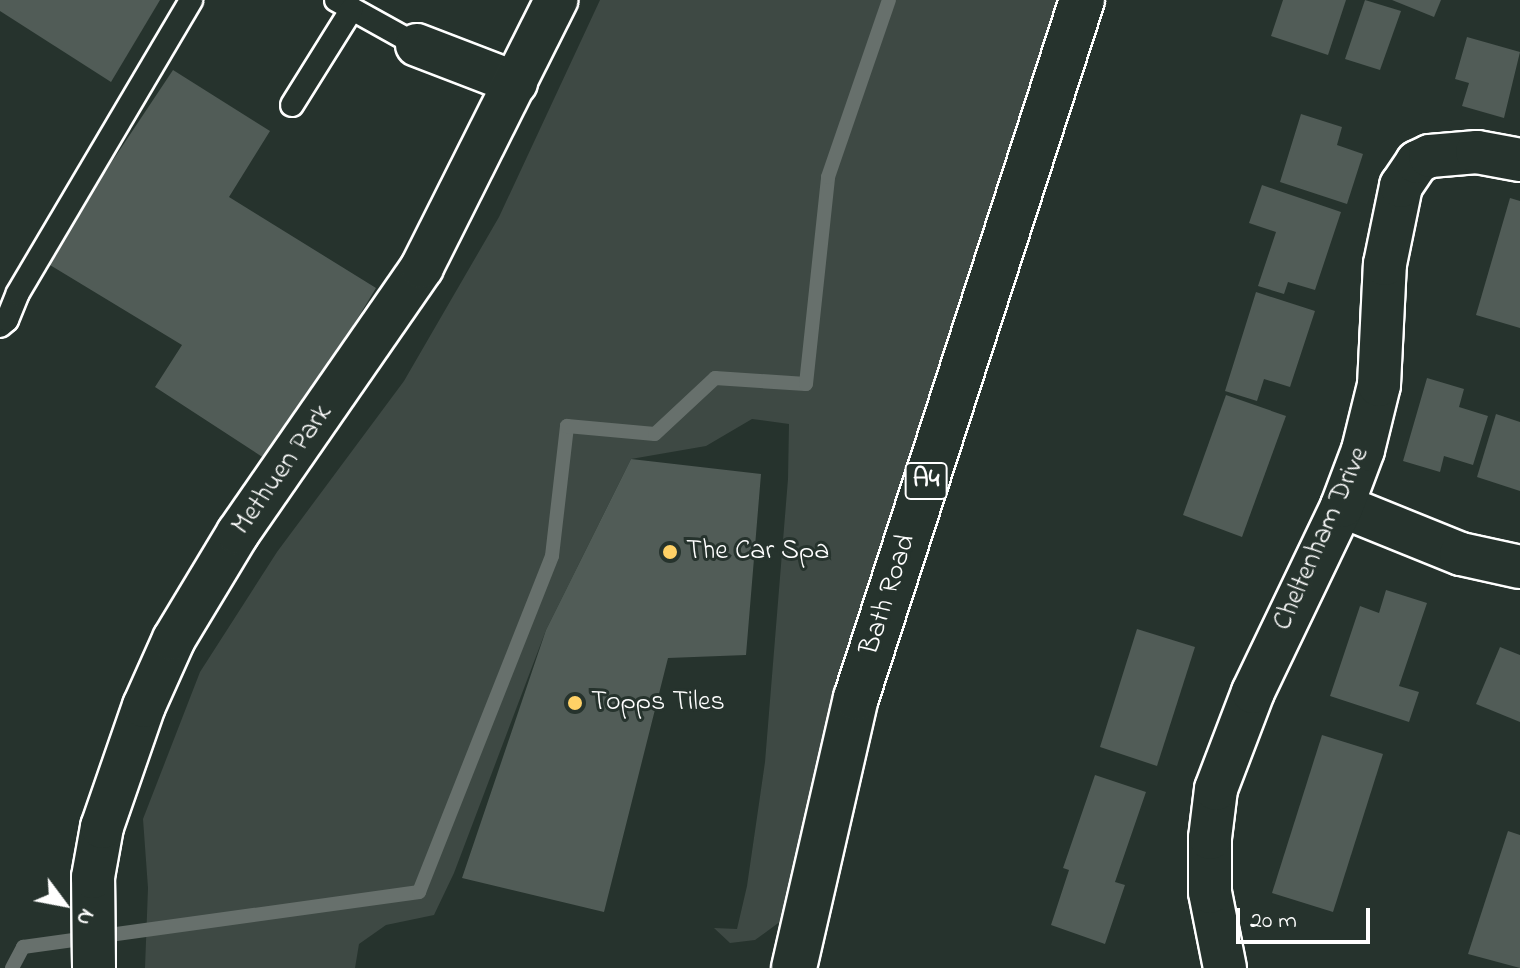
<!DOCTYPE html>
<html>
<head>
<meta charset="utf-8">
<style>
	body { margin:0 }
	#map { position:relative; width:1520px; height:968px; overflow:hidden; background:#26332d; font-family:"Indie Flower",sans-serif }
	div>[style] { position:absolute }
	[style*='--x'] { left:calc(var(--x)*1px); top:calc(var(--y)*1px); width:calc(var(--w)*1px); rotate:calc(var(--a)*1deg) }
	.green>* { inset:0; background:#3e4944 }
	.stream>* { height:14px; margin:-7px; padding:0 7px; transform-origin:7px; border-radius:7px; background:#67706c }
	.building>* { inset:0; background:#515c57 }
	.roads { filter:drop-shadow(2px 0 #fff) drop-shadow(-2px 0 #fff) drop-shadow(0 2px #fff) drop-shadow(0 -2px #fff) }
	.lane>* { height:22px; margin:-11px; padding:0 11px; transform-origin:11px; border-radius:11px; background:#26332d }
	.street>* { height:42px; margin:-21px; padding:0 21px; transform-origin:21px; border-radius:21px; background:#26332d }
	.primary>* { height:44px; margin:-22px; padding:0 22px; transform-origin:22px; border-radius:22px; background:#26332d }
	.dots>* { width:22px; height:22px; translate:-50% -50%; box-sizing:border-box; border:4px solid #26332d; border-radius:50% }
	span { translate:-50% -50%; white-space:nowrap; text-align:center; line-height:1.15; -webkit-text-stroke:6px #26332d; paint-order:stroke }
	.shield-label span { padding:2px 6px; background:#26332d; border:2px solid; border-radius:6px; -webkit-text-stroke-width:0 }
	.shield-label { font-size:26px; color:#fff; font-weight:700 }
	.street-label { font-size:28px; color:#fff }
	.poi-label { font-size:28px; color:#fff }
	.left { translate:0 -50%; text-align:left }
	.north { position:absolute; left:24px; top:864px; width:80px; height:80px; -webkit-text-stroke:6px #26332d; paint-order:stroke; rotate:122deg; font-size:22px; font-weight:700; line-height:32px; text-align:center; color:#fff }
	.north::after { content:''; display:block; margin:auto; width:28px; height:36px; background:#fff; clip-path:polygon(50% 0,100% 100%,50% 72%,0 100%) }
	.scale { position:absolute; left:1236px; top:908px; width:134px; height:36px; box-sizing:border-box; border:4px solid #fff; border-top:0; padding-left:10px; font-size:24px; line-height:28px; white-space:nowrap; color:#fff; -webkit-text-stroke:6px #26332d; paint-order:stroke }
</style>
</head>
<body>
<div id="map">
	<div class="green">
		<i style="clip-path:polygon(600px 0,1058px 0,856px 638px,797px 889px,781px 921px,755px 940px,730px 943px,714px 928px,737px 929px,747px 886px,765px 762px,788px 479px,789px 424px,752px 419px,706px 446px,631px 459px,546px 630px,454px 873px,434px 915px,386px 925px,359px 944px,355px 968px,145px 968px,148px 888px,143px 819px,200px 672px,277px 552px,404px 381px,499px 217px)"></i>
	</div>
	<div class="stream">
		<i style="--x:12;--y:968;--w:24;--a:-62"></i>
		<i style="--x:23;--y:947;--w:400;--a:-7.9"></i>
		<i style="--x:419;--y:892;--w:361;--a:-68.4"></i>
		<i style="--x:552;--y:556;--w:131;--a:-83.4"></i>
		<i style="--x:567;--y:426;--w:88;--a:5.2"></i>
		<i style="--x:655;--y:434;--w:82;--a:-43"></i>
		<i style="--x:715;--y:378;--w:91;--a:3.8"></i>
		<i style="--x:806;--y:384;--w:208;--a:-83.9"></i>
		<i style="--x:828;--y:177;--w:187;--a:-71"></i>
	</div>
	<div class="building">
		<i style="clip-path:polygon(0 0,160px 0,111px 82px,0 11px)"></i>
		<i style="clip-path:polygon(1283px 0,1346px 0,1328px 55px,1271px 36px)"></i>
		<i style="clip-path:polygon(1365px 0,1401px 11px,1380px 70px,1345px 59px)"></i>
		<i style="clip-path:polygon(1392px 0,1441px 0,1434px 17px)"></i>
		<i style="clip-path:polygon(1467px 37px,1520px 52px,1504px 118px,1462px 106px,1469px 83px,1455px 79px)"></i>
		<i style="clip-path:polygon(173px 70px,270px 131px,229px 197px,376px 288px,270px 462px,155px 387px,182px 345px,45px 262px)"></i>
		<i style="clip-path:polygon(1301px 114px,1342px 127px,1337px 145px,1363px 154px,1347px 204px,1280px 182px)"></i>
		<i style="clip-path:polygon(1262px 185px,1341px 212px,1315px 290px,1288px 282px,1284px 294px,1258px 286px,1276px 232px,1249px 223px)"></i>
		<i style="clip-path:polygon(1510px 198px,1520px 201px,1520px 328px,1476px 315px)"></i>
		<i style="clip-path:polygon(1256px 292px,1315px 311px,1290px 387px,1264px 379px,1257px 401px,1225px 391px)"></i>
		<i style="clip-path:polygon(1427px 378px,1464px 389px,1459px 407px,1488px 416px,1473px 465px,1444px 456px,1440px 472px,1403px 461px)"></i>
		<i style="clip-path:polygon(1226px 395px,1286px 416px,1242px 537px,1183px 515px)"></i>
		<i style="clip-path:polygon(1496px 414px,1520px 422px,1520px 491px,1477px 477px)"></i>
		<i style="clip-path:polygon(631px 459px,761px 474px,746px 655px,668px 658px,604px 912px,462px 878px,546px 630px)"></i>
		<i style="clip-path:polygon(1386px 590px,1427px 603px,1399px 686px,1419px 692px,1409px 722px,1330px 696px,1360px 606px,1379px 613px)"></i>
		<i style="clip-path:polygon(1137px 629px,1195px 647px,1157px 766px,1100px 747px)"></i>
		<i style="clip-path:polygon(1500px 647px,1520px 655px,1520px 722px,1476px 704px)"></i>
		<i style="clip-path:polygon(1322px 735px,1383px 754px,1333px 912px,1272px 893px)"></i>
		<i style="clip-path:polygon(1095px 775px,1146px 792px,1115px 882px,1125px 885px,1105px 944px,1051px 925px,1069px 870px,1063px 868px)"></i>
		<i style="clip-path:polygon(1508px 831px,1520px 835px,1520px 968px,1468px 954px)"></i>
	</div>
	<div class="roads">
		<div class="lane">
			<i style="--x:336;--y:0;--w:93;--a:29.1"></i>
			<i style="--x:292;--y:105;--w:113;--a:-58"></i>
			<i style="--x:0;--y:326;--w:9;--a:-41"></i>
			<i style="--x:7;--y:320;--w:29;--a:-68"></i>
			<i style="--x:18;--y:293;--w:340;--a:-59.4"></i>
		</div>
		<div class="street">
			<i style="--x:417;--y:45;--w:106;--a:21"></i>
			<i style="--x:1342;--y:506;--w:128;--a:22"></i>
			<i style="--x:1461;--y:554;--w:60;--a:12.4"></i>
			<i style="--x:94;--y:968;--w:91;--a:-90.6"></i>
			<i style="--x:93;--y:877;--w:51;--a:-79.8"></i>
			<i style="--x:102;--y:827;--w:128;--a:-70.9"></i>
			<i style="--x:144;--y:706;--w:73;--a:-65.9"></i>
			<i style="--x:174;--y:639;--w:124;--a:-58.9"></i>
			<i style="--x:238;--y:533;--w:323;--a:-55.3"></i>
			<i style="--x:422;--y:267;--w:299;--a:-63.3"></i>
			<i style="--x:1225;--y:968;--w:77;--a:-101.2"></i>
			<i style="--x:1210;--y:892;--w:54;--a:-90"></i>
			<i style="--x:1210;--y:838;--w:49;--a:-83"></i>
			<i style="--x:1216;--y:789;--w:104;--a:-69.1"></i>
			<i style="--x:1253;--y:692;--w:206;--a:-64.4"></i>
			<i style="--x:1342;--y:506;--w:60;--a:-69.4"></i>
			<i style="--x:1363;--y:450;--w:67;--a:-76.2"></i>
			<i style="--x:1379;--y:385;--w:121;--a:-87.2"></i>
			<i style="--x:1385;--y:264;--w:80;--a:-78.4"></i>
			<i style="--x:1401;--y:186;--w:29;--a:-56"></i>
			<i style="--x:1417;--y:162;--w:14;--a:-25"></i>
			<i style="--x:1430;--y:156;--w:47;--a:-4.9"></i>
			<i style="--x:1477;--y:152;--w:44;--a:10.5"></i>
		</div>
		<div class="primary">
			<i style="--x:794;--y:968;--w:277;--a:-77.1"></i>
			<i style="--x:856;--y:698;--w:734;--a:-72.06"></i>
		</div>
	</div>
	<div class="dots">
		<i style="left:670px;top:552px;background:#ffd166"></i>
		<i style="left:575px;top:703px;background:#ffd166"></i>
	</div>
	<div class="shield-label">
		<span style="left:926px;top:481px">A4</span>
	</div>
	<div class="street-label">
		<span style="left:283px;top:470px;rotate:-55deg">Methuen Park</span>
		<span style="left:1322px;top:539px;rotate:-66deg">Cheltenham Drive</span>
		<span style="left:889px;top:595px;rotate:-72deg">Bath Road</span>
	</div>
	<div class="poi-label">
		<span class="left" style="left:686px;top:552px">The Car Spa</span>
		<span class="left" style="left:591px;top:703px">Topps Tiles</span>
	</div>
	<div class="north">N</div>
	<div class="scale">20 m</div>
</div>
</body>
</html>
